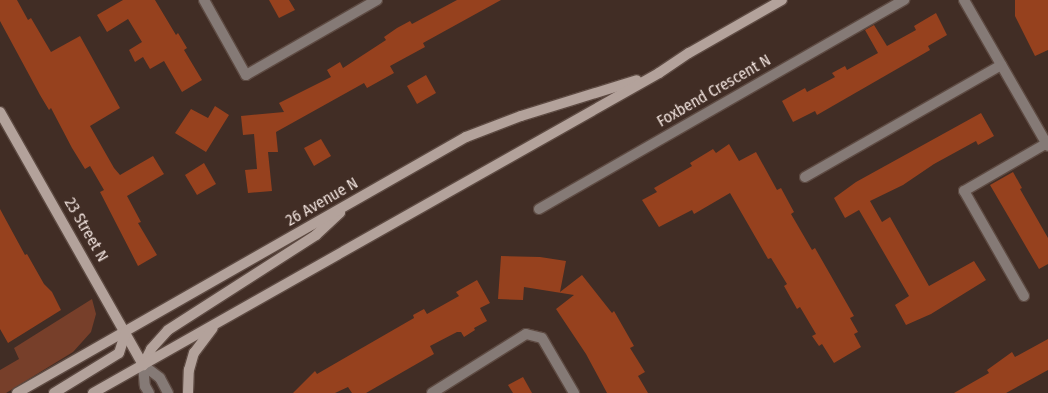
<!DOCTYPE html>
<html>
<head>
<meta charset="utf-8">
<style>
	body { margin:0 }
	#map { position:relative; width:1048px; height:393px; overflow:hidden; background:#412d25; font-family:"Fira Sans Condensed",sans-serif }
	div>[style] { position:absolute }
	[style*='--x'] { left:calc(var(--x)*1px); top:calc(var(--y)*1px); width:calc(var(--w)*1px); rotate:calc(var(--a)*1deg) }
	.green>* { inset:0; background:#773f2a }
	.building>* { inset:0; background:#96411e }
	.roads { filter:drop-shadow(1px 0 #5d4a42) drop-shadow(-1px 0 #5d4a42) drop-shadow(0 1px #5d4a42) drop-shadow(0 -1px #5d4a42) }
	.street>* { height:10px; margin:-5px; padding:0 5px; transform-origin:5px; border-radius:5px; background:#857a76 }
	.secondary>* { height:10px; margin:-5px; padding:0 5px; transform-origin:5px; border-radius:5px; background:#b3a29b }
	span { translate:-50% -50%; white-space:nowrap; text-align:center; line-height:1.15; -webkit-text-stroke:4px #412d25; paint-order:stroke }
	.street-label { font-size:16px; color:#f0e2dd }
</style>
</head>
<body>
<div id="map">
	<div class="green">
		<i style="clip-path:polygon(92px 299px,96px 314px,91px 332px,73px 352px,6px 393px,0 393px,0 370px,19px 359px,14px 348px)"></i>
	</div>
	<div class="building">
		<i style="clip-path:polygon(0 0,17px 0,28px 20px,31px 18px,51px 52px,80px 36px,120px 108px,90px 126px,114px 168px,120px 175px,153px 156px,164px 174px,127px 196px,141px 222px,138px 223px,157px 255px,138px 266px,100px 192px,104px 190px,90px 166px,85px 169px,72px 148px,51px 108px,49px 110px,40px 95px,0 21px)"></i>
		<i style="clip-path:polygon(123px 0,155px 0,176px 35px,178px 33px,187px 48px,184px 50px,202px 80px,182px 92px,164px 61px,150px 69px,143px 57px,135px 62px,129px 50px,142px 42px,128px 19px,107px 32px,97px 15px)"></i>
		<i style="clip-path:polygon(269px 0,289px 0,295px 10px,279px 18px)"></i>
		<i style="clip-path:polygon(457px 0,501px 0,423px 43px,425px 47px,390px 66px,394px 73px,367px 88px,364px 83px,276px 132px,278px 152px,268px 152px,272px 191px,248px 193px,245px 170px,257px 169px,254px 134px,243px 135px,241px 116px,284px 112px,279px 103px,331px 77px,327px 70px,340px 62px,343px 68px,386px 40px,384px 37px,397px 28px,410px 21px,412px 24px)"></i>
		<i style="clip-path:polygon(1015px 0,1048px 0,1048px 50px,1035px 56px,1015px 16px)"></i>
		<i style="clip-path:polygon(936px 13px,947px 35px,928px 46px,930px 50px,817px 115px,815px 111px,793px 122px,782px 101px,805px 88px,807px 92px,835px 77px,832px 73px,845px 66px,847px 70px,878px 53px,865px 30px,874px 25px,887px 46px,916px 30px,914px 26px)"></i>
		<i style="clip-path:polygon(426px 75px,436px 93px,417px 104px,407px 86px)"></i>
		<i style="clip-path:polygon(215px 106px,229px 115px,206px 152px,175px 133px,191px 109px,208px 118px)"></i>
		<i style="clip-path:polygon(981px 113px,994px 136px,978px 145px,976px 141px,934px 164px,903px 185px,870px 201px,882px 222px,890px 217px,929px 286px,974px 261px,986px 280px,931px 314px,906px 325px,895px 305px,909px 296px,859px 210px,845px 218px,834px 198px,856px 182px)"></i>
		<i style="clip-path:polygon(321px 139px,331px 156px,314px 166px,304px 148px)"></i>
		<i style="clip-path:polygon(729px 144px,739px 161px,756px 152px,777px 190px,781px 188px,794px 212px,791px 214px,812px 250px,815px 248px,854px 316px,850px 318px,858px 332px,854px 334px,861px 347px,834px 363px,822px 344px,819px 346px,812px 336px,816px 334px,800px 307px,797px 309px,784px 286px,787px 284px,771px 258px,768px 259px,730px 193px,694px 214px,692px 210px,659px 227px,642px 200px,657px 192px,654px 188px,692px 166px,690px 163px,713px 149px,716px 153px)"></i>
		<i style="clip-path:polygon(204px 163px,216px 184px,197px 195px,185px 175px)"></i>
		<i style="clip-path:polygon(1013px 172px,1022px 188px,1020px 189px,1048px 238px,1048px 264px,1039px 269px,990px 185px)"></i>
		<i style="clip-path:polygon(0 209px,25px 255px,27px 254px,44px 284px,52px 292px,61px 310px,8px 343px,0 329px)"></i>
		<i style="clip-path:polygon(501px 256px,540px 257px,566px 261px,560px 292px,582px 275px,612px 313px,614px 311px,634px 346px,630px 348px,645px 372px,638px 376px,648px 393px,607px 393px,586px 354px,556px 309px,574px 295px,524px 287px,523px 300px,498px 299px)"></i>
		<i style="clip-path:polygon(477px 280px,490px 303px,480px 308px,487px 321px,474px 328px,475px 330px,464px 337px,461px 332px,457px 332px,430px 346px,434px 354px,366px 393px,352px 393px,348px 387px,335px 393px,293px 393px,315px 371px,317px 374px,355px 352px,414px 318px,413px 315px,424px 309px,427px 314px,459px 296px,456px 292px)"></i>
		<i style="clip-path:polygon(1048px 339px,1048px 370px,1006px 393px,954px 393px,989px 373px,987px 370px,1012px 352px,1015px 357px)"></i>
		<i style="clip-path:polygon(523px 377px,532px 393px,513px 393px,508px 385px)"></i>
	</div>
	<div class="roads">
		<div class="street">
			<i style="--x:204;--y:0;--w:86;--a:60.8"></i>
			<i style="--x:246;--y:75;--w:151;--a:-29.8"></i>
			<i style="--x:964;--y:0;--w:168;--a:60.1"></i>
			<i style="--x:805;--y:177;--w:226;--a:-29.7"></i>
			<i style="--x:539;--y:209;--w:421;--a:-29.8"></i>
			<i style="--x:1024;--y:296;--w:121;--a:-119.7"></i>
			<i style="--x:964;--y:191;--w:96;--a:-30"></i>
			<i style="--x:143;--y:365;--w:21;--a:37"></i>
			<i style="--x:160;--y:378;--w:17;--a:62"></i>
			<i style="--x:143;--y:365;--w:21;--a:85"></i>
			<i style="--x:145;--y:386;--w:8;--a:60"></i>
			<i style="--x:432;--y:393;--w:111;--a:-32.1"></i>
			<i style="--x:526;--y:334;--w:16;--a:14"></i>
			<i style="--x:542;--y:338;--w:64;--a:59.8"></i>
		</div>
		<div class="secondary">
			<i style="--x:0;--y:112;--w:291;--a:60.5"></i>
			<i style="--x:143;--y:365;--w:18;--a:-63"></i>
			<i style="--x:151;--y:349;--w:25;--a:-48"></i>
			<i style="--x:168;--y:330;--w:176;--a:-32.7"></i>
			<i style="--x:316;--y:235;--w:33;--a:-43"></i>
			<i style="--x:17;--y:393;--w:517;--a:-29.69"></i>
			<i style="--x:466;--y:137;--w:59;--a:-20.9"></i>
			<i style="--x:521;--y:116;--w:121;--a:-17.2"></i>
			<i style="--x:54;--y:393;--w:76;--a:-31.6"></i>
			<i style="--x:119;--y:353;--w:22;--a:-72"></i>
			<i style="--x:93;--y:393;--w:650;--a:-29.48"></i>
			<i style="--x:659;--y:73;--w:36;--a:-34"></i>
			<i style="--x:689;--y:53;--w:107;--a:-29.7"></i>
			<i style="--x:188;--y:393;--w:23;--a:-88"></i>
			<i style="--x:189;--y:370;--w:18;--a:-74"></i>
			<i style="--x:194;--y:353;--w:31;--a:-53"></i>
		</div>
	</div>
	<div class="street-label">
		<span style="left:714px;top:91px;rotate:-30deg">Foxbend Crescent N</span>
		<span style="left:322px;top:202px;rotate:-30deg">26 Avenue N</span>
		<span style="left:86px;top:230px;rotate:60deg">23 Street N</span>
	</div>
</div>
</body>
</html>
